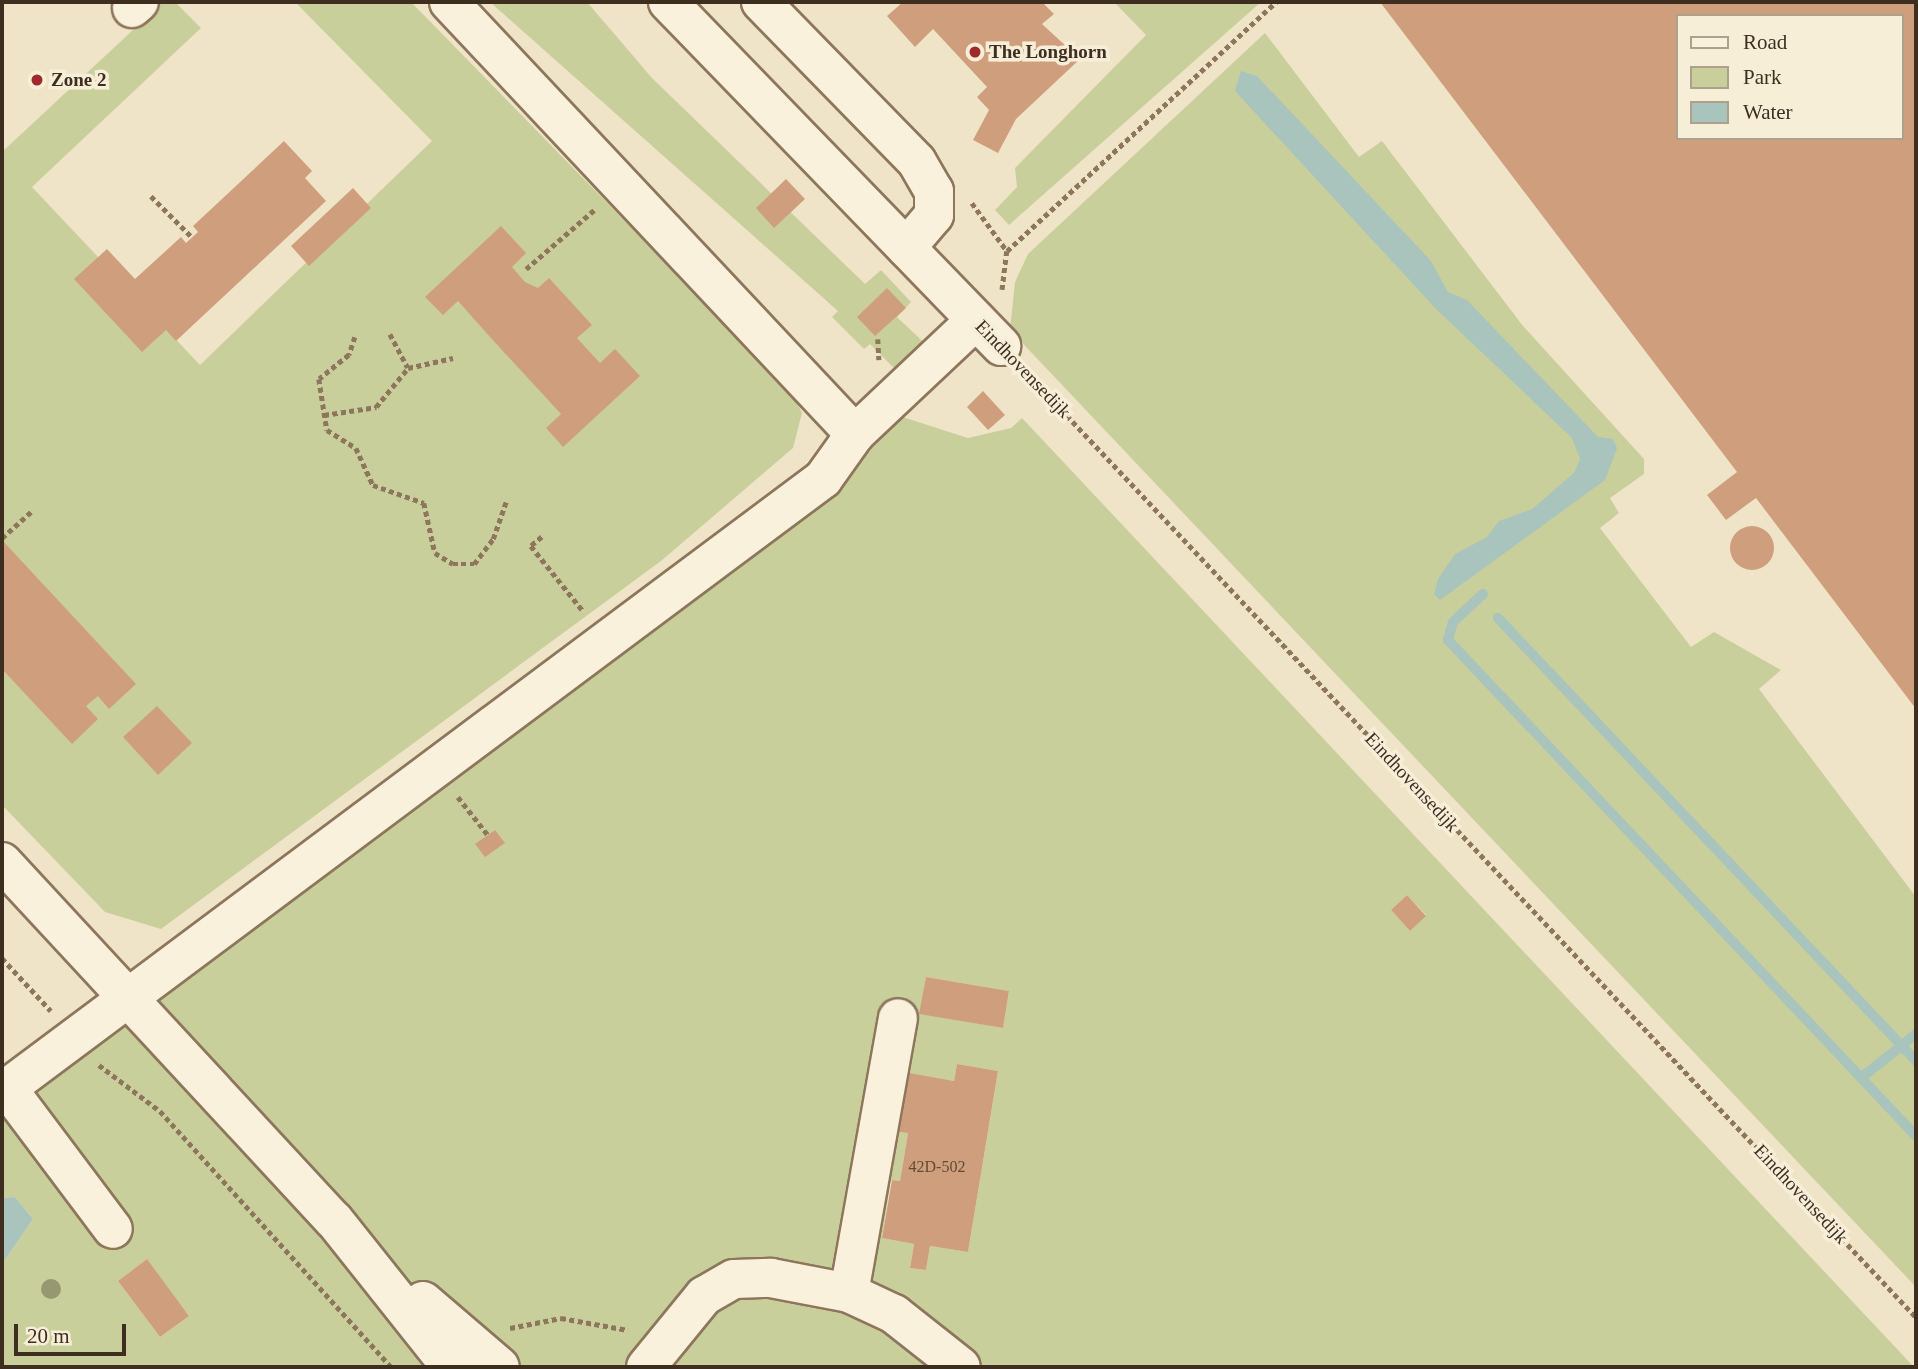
<!DOCTYPE html>
<html>
<head>
<meta charset="utf-8">
<style>
	body { margin:0 }
	#map { position:relative; width:1918px; height:1369px; overflow:hidden; background:#f0e4c8; font-family:Georgia,serif }
	div>[style] { position:absolute }
	[style*='--x'] { left:calc(var(--x)*1px); top:calc(var(--y)*1px); width:calc(var(--w)*1px); rotate:calc(var(--a)*1deg) }
	.green>* { inset:0; background:#c9cf9b }
	.water>* { inset:0; background:#a9c4bc }
	.stream>* { height:10px; margin:-5px; padding:0 5px; transform-origin:5px; border-radius:5px; background:#a9c4bc }
	.building>* { inset:0; background:#cf9f7d }
	.round { border-radius:50% }
	.path>* { height:4.5px; margin-top:-2.25px; transform-origin:0; background:repeating-linear-gradient(90deg,#8d765c 0 5px,transparent 0 8.5px) }
	.roads { filter:drop-shadow(2px 0 #8d765c) drop-shadow(-2px 0 #8d765c) drop-shadow(0 2px #8d765c) drop-shadow(0 -2px #8d765c) }
	.minor>* { height:38px; margin:-19px; padding:0 19px; transform-origin:19px; border-radius:19px; background:#faf1dc }
	.trees>* { width:20px; height:20px; margin:-10px; border-radius:50%; background:#96986f }
	.dots>* { width:19px; height:19px; translate:-50% -50%; box-sizing:border-box; border:4px solid #f7eed8; border-radius:50% }
	span { translate:-50% -50%; white-space:nowrap; text-align:center; line-height:1.15; -webkit-text-stroke:7px #f7eed8; paint-order:stroke }
	.number-label { font-size:16px; color:#624a37 }
	.number-label span { -webkit-text-stroke-width:0 }
	.poi-label { font-size:19px; color:#3d2e20; font-weight:700 }
	.left { translate:0 -50%; text-align:left }
	.street-label { font-size:19px; color:#3d2e20 }
	.frame { position:absolute; inset:0; border:4px solid #3d2e20; pointer-events:none }
	.legend { position:absolute; left:1676px; top:14px; width:228px; height:126px; box-sizing:border-box; background:#f7eed8; border:2px solid #ada18e; margin:0; padding:9px 12px; list-style:none; font-size:21px; color:#3d2e20 }
	.legend li { display:flex; align-items:center; gap:14px; height:35px }
	.legend b { width:35px; border:2px solid #ada18e }
	.scale { position:absolute; left:14px; top:1324px; width:112px; height:32px; box-sizing:border-box; border:4px solid #3d2e20; border-top:0; padding-left:9px; font-size:21px; line-height:24px; white-space:nowrap; color:#3d2e20; -webkit-text-stroke:5px #f7eed8; paint-order:stroke }
</style>
</head>
<body>
<div id="map">
	<div class="green">
		<i style="clip-path:polygon(163px 2px,175px 2px,201px 28px,32px 187px,200px 365px,432px 141px,295px 2px,411px 2px,791px 391px,802px 413px,793px 448px,661px 561px,161px 929px,105px 912px,2px 805px,2px 152px)"></i>
		<i style="clip-path:polygon(490px 2px,587px 2px,652px 78px,865px 284px,881px 270px,911px 302px,897px 317px,935px 353px,903px 377px,870px 344px,864px 349px,832px 317px,838px 311px)"></i>
		<i style="clip-path:polygon(1114px 2px,1261px 2px,1009px 225px,995px 210px,1017px 187px,1015px 168px,1146px 35px)"></i>
		<i style="clip-path:polygon(1265px 33px,1359px 157px,1382px 141px,1523px 326px,1644px 459px,1644px 474px,1610px 498px,1619px 513px,1600px 528px,1691px 647px,1714px 632px,1781px 670px,1759px 689px,1916px 897px,1916px 1287px,1010px 330px,1015px 282px,1028px 254px)"></i>
		<i style="clip-path:polygon(evenodd,881px 410px,968px 438px,1011px 428px,1022px 418px,1914px 1367px,500px 1367px,446px 1322px,451px 1367px,2px 1367px,2px 1264px,33px 1219px,15px 1197px,2px 1198px,2px 1092px,881px 410px,1407px 895px,1426px 915px,1410px 931px,1391px 910px,1407px 895px,881px 410px,926px 977px,1009px 991px,1003px 1028px,920px 1013px,926px 977px,881px 410px,957px 1064px,998px 1071px,968px 1252px,930px 1246px,926px 1270px,910px 1268px,914px 1244px,882px 1238px,891px 1180px,900px 1181px,908px 1133px,900px 1132px,909px 1074px,954px 1081px,957px 1064px,881px 410px,146px 1260px,189px 1316px,160px 1337px,118px 1281px,146px 1260px)"></i>
	</div>
	<div class="water">
		<i style="clip-path:polygon(1241px 71px,1257px 76px,1431px 261px,1448px 292px,1467px 300px,1598px 437px,1613px 439px,1617px 448px,1605px 480px,1440px 600px,1434px 594px,1438px 579px,1455px 554px,1487px 537px,1499px 521px,1532px 509px,1574px 473px,1580px 459px,1572px 438px,1436px 309px,1235px 91px)"></i>
		<i style="clip-path:polygon(15px 1197px,33px 1219px,2px 1264px,2px 1198px)"></i>
	</div>
	<div class="stream">
		<i style="--x:1483;--y:594;--w:41;--a:137"></i>
		<i style="--x:1453;--y:622;--w:19;--a:106"></i>
		<i style="--x:1448;--y:640;--w:682;--a:46.66"></i>
		<i style="--x:1498;--y:618;--w:609;--a:46.66"></i>
		<i style="--x:1861;--y:1078;--w:70;--a:-38.7"></i>
	</div>
	<div class="building">
		<i style="clip-path:polygon(903px 2px,1042px 2px,1054px 14px,1042px 24px,1080px 59px,1016px 119px,998px 153px,973px 140px,989px 110px,977px 97px,987px 87px,933px 29px,915px 47px,887px 16px)"></i>
		<i style="clip-path:polygon(evenodd,1380px 2px,1916px 2px,1916px 709px,1756px 498px,1726px 520px,1707px 495px,1737px 472px,1380px 2px,1678px 16px,1902px 16px,1902px 138px,1678px 138px,1678px 16px)"></i>
		<i style="clip-path:polygon(284px 141px,312px 171px,305px 178px,326px 201px,176px 341px,166px 330px,142px 352px,74px 279px,107px 249px,135px 279px,181px 237px,186px 243px,198px 232px,193px 226px)"></i>
		<i style="clip-path:polygon(786px 179px,805px 199px,774px 228px,756px 208px)"></i>
		<i style="clip-path:polygon(353px 188px,371px 208px,309px 266px,291px 246px)"></i>
		<i style="clip-path:polygon(501px 226px,526px 253px,512px 267px,525px 282px,538px 288px,549px 278px,592px 325px,577px 338px,600px 363px,615px 349px,640px 376px,563px 447px,546px 428px,561px 414px,490px 337px,458px 301px,443px 315px,425px 297px)"></i>
		<i style="clip-path:polygon(887px 288px,906px 308px,875px 336px,857px 317px)"></i>
		<i style="clip-path:polygon(983px 391px,1005px 415px,988px 430px,967px 407px)"></i>
		<i class="round" style="left:1730px;top:526px;width:44px;height:44px"></i>
		<i style="clip-path:polygon(2px 540px,136px 684px,109px 709px,98px 696px,86px 706px,98px 719px,72px 744px,2px 669px)"></i>
		<i style="clip-path:polygon(157px 706px,192px 743px,158px 775px,123px 737px)"></i>
		<i style="clip-path:polygon(495px 830px,505px 843px,485px 857px,475px 844px)"></i>
		<i style="clip-path:polygon(1407px 895px,1426px 916px,1410px 931px,1391px 910px)"></i>
		<i style="clip-path:polygon(926px 977px,1009px 991px,1003px 1028px,919px 1014px)"></i>
		<i style="clip-path:polygon(957px 1064px,998px 1071px,968px 1252px,930px 1246px,926px 1270px,910px 1268px,914px 1244px,882px 1238px,892px 1180px,900px 1181px,908px 1133px,899px 1132px,909px 1073px,954px 1081px)"></i>
		<i style="clip-path:polygon(147px 1259px,189px 1316px,160px 1337px,118px 1281px)"></i>
	</div>
	<div class="path">
		<i style="--x:151;--y:196;--w:58;--a:45"></i>
		<i style="--x:972;--y:203;--w:59;--a:53.9"></i>
		<i style="--x:1007;--y:251;--w:39;--a:97"></i>
		<i style="--x:1007;--y:251;--w:367;--a:-42.8"></i>
		<i style="--x:526;--y:269;--w:90;--a:-40.9"></i>
		<i style="--x:390;--y:334;--w:38;--a:62"></i>
		<i style="--x:355;--y:337;--w:19;--a:108"></i>
		<i style="--x:349;--y:355;--w:38;--a:141"></i>
		<i style="--x:319;--y:379;--w:52;--a:81.1"></i>
		<i style="--x:327;--y:430;--w:34;--a:32"></i>
		<i style="--x:356;--y:448;--w:41;--a:65.3"></i>
		<i style="--x:373;--y:485;--w:54;--a:19.4"></i>
		<i style="--x:424;--y:503;--w:51;--a:77.6"></i>
		<i style="--x:435;--y:553;--w:21;--a:31"></i>
		<i style="--x:453;--y:564;--w:21;--a:0"></i>
		<i style="--x:474;--y:564;--w:31;--a:-53"></i>
		<i style="--x:493;--y:539;--w:42;--a:-70.7"></i>
		<i style="--x:878;--y:339;--w:21;--a:87"></i>
		<i style="--x:1026;--y:372;--w:1298;--a:46.72"></i>
		<i style="--x:324;--y:415;--w:53;--a:-8.7"></i>
		<i style="--x:376;--y:407;--w:50;--a:-50.6"></i>
		<i style="--x:408;--y:368;--w:46;--a:-12.5"></i>
		<i style="--x:542;--y:537;--w:14;--a:141"></i>
		<i style="--x:531;--y:546;--w:83;--a:51.3"></i>
		<i style="--x:2;--y:538;--w:40;--a:-42"></i>
		<i style="--x:458;--y:797;--w:48;--a:51.7"></i>
		<i style="--x:2;--y:958;--w:72;--a:47.2"></i>
		<i style="--x:99;--y:1065;--w:76;--a:37"></i>
		<i style="--x:160;--y:1111;--w:345;--a:47.9"></i>
		<i style="--x:510;--y:1328;--w:52;--a:-11.1"></i>
		<i style="--x:561;--y:1318;--w:68;--a:10.2"></i>
	</div>
	<div class="roads">
		<div class="minor">
			<i style="--x:449;--y:2;--w:593;--a:46.78"></i>
			<i style="--x:668;--y:2;--w:479;--a:45.9"></i>
			<i style="--x:761;--y:2;--w:223;--a:45.7"></i>
			<i style="--x:917;--y:162;--w:34;--a:60"></i>
			<i style="--x:934;--y:191;--w:24;--a:90"></i>
			<i style="--x:934;--y:215;--w:43;--a:130.3"></i>
			<i style="--x:132;--y:8;--w:9;--a:-41"></i>
			<i style="--x:2;--y:862;--w:488;--a:47.2"></i>
			<i style="--x:334;--y:1220;--w:188;--a:51.5"></i>
			<i style="--x:7;--y:1088;--w:176;--a:53.1"></i>
			<i style="--x:2;--y:1092;--w:1025;--a:-36.75"></i>
			<i style="--x:823;--y:479;--w:55;--a:-54.6"></i>
			<i style="--x:855;--y:434;--w:166;--a:-43.3"></i>
			<i style="--x:849;--y:1293;--w:279;--a:-79.9"></i>
			<i style="--x:423;--y:1301;--w:101;--a:40.6"></i>
			<i style="--x:646;--y:1367;--w:92;--a:-50.8"></i>
			<i style="--x:704;--y:1296;--w:34;--a:-30"></i>
			<i style="--x:734;--y:1279;--w:37;--a:-2"></i>
			<i style="--x:771;--y:1278;--w:79;--a:10.9"></i>
			<i style="--x:849;--y:1293;--w:50;--a:25"></i>
			<i style="--x:894;--y:1314;--w:85;--a:38.3"></i>
		</div>
	</div>
	<div class="trees">
		<i style="left:51px;top:1289px"></i>
	</div>
	<div class="dots">
		<i style="left:975px;top:52px;background:#9e2a2b"></i>
		<i style="left:37px;top:80px;background:#9e2a2b"></i>
	</div>
	<div class="number-label">
		<span style="left:937px;top:1167px">42D-502</span>
	</div>
	<div class="poi-label">
		<span class="left" style="left:989px;top:52px">The Longhorn</span>
		<span class="left" style="left:51px;top:80px">Zone 2</span>
	</div>
	<div class="street-label">
		<span style="left:1023px;top:369px;rotate:46deg">Eindhovensedijk</span>
		<span style="left:1412px;top:782px;rotate:47deg">Eindhovensedijk</span>
		<span style="left:1801px;top:1194px;rotate:47deg">Eindhovensedijk</span>
	</div>
	<div class="frame"></div>
	<ul class="legend">
	<li><b style="height:9px;background:#faf1dc"></b>Road</li>
	<li><b style="height:19px;background:#c9cf9b"></b>Park</li>
	<li><b style="height:19px;background:#a9c4bc"></b>Water</li>
	</ul>
	<div class="scale">20 m</div>
</div>
</body>
</html>
